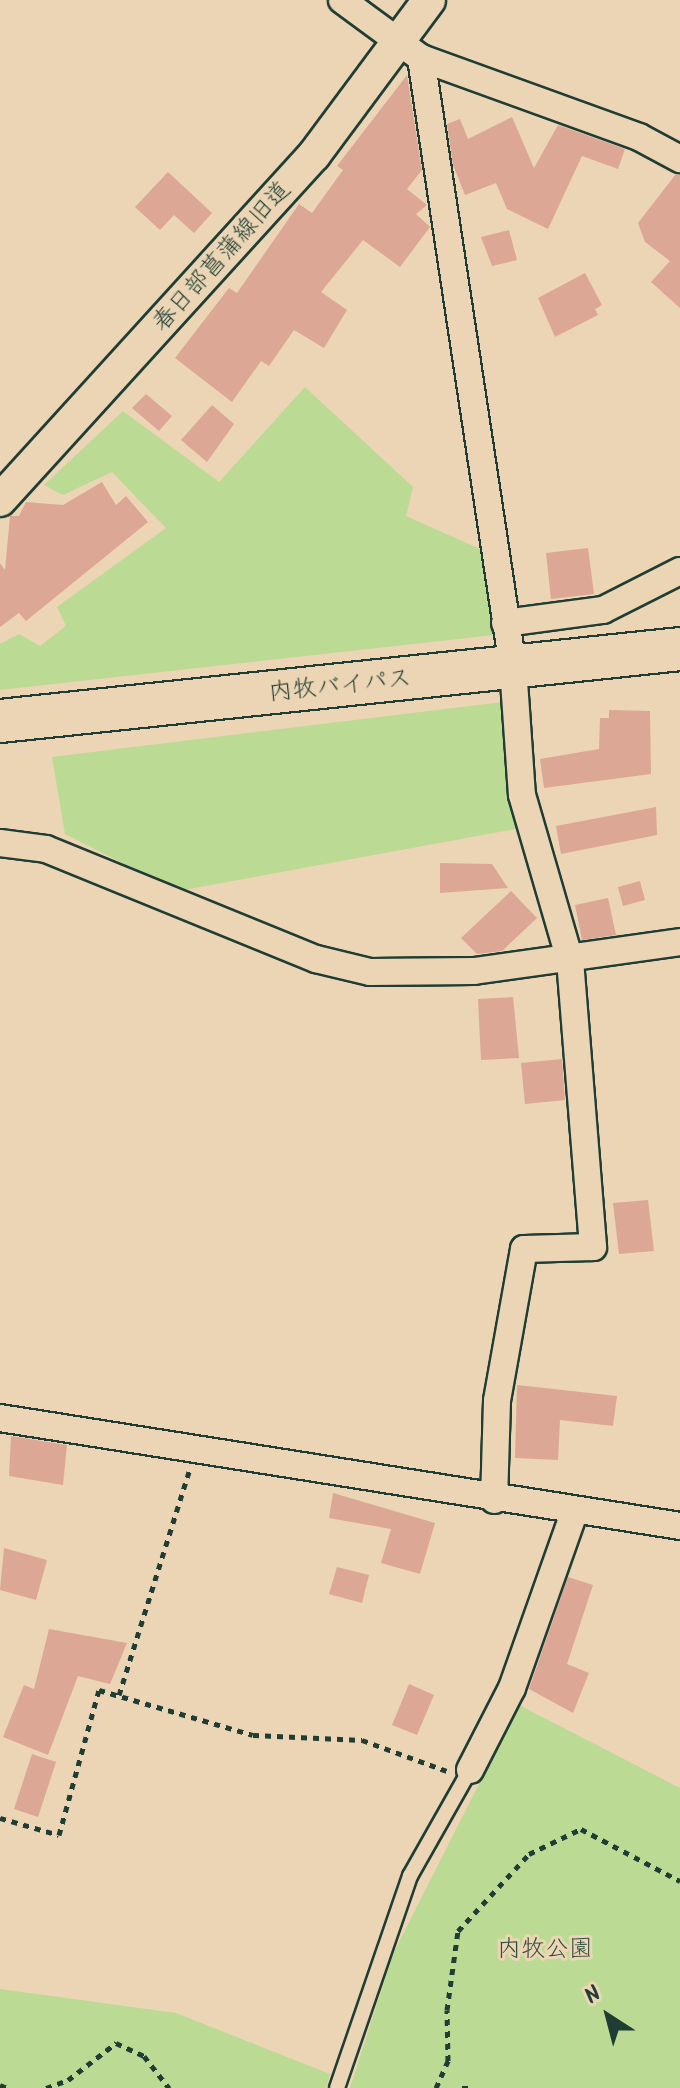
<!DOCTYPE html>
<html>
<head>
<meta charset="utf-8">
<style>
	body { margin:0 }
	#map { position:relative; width:680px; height:2088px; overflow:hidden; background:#ebd5b4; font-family:Kalam,"Klee One",sans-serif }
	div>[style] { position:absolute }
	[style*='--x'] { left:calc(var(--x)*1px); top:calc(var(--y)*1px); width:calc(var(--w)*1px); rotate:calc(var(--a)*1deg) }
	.green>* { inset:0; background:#bbda93 }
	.building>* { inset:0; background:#dda795 }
	.path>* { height:5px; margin-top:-2.5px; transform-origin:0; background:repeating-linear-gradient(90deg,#1f3d34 0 6px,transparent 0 12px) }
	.roads { filter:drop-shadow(2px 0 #1f3d34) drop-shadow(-2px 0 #1f3d34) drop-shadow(0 2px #1f3d34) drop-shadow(0 -2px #1f3d34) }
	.service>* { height:14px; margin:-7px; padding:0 7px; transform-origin:7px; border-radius:7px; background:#ebd5b4 }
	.minor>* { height:26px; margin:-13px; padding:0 13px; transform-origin:13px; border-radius:13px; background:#ebd5b4 }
	.tertiary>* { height:32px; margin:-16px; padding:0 16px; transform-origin:16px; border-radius:16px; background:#ebd5b4 }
	.primary>* { height:42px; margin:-21px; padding:0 21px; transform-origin:21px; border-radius:21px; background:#ebd5b4 }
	span { translate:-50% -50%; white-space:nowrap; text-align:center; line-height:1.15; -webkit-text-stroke:6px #ebd5b4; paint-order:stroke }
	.street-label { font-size:24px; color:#1f3d34 }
	.park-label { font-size:24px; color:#2f4d3e }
	.north { position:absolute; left:568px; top:1976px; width:80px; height:80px; -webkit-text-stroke:6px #ebd5b4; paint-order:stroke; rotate:324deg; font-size:22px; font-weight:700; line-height:32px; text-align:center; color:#1f3d34 }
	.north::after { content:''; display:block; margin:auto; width:28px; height:36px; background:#1f3d34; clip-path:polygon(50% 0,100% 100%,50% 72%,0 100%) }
</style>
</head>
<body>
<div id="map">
	<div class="green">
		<i style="clip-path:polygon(305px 387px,413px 487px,406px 516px,482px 550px,494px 635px,0 690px,0 644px,19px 634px,40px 646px,66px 626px,57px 607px,166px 528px,112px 472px,63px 495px,44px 485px,123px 411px,219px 482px)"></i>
		<i style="clip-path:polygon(503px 702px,516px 829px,178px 891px,65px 834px,52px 757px)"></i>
		<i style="clip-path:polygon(519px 1705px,680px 1788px,680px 2088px,350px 2088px,393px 1954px)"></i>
		<i style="clip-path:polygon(0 1989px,176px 2013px,330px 2074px,326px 2088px,0 2088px)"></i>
	</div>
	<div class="building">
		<i style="clip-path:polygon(407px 75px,422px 170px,407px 189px,427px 205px,416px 214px,430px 227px,400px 267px,363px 240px,321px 292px,347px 310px,324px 348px,294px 330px,269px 366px,261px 361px,232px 402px,175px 358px,229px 288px,237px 293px,299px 204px,312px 213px,343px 170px,337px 166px)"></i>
		<i style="clip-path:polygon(512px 117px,534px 168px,558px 125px,625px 149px,618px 169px,582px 156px,548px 229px,507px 209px,496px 183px,465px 195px,453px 165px,447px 124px,460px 119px,468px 139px)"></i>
		<i style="clip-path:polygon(168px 172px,212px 213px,194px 233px,174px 215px,160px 230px,135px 207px)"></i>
		<i style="clip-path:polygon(676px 174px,680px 175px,680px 308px,651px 282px,670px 261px,645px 242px,638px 223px)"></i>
		<i style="clip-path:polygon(509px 230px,517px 260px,492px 266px,481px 237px)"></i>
		<i style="clip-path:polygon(585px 273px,602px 305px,595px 309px,598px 315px,555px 337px,538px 298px)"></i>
		<i style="clip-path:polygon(146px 394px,172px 416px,159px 431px,132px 408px)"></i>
		<i style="clip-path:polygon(212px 405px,234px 424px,207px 462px,181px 440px)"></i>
		<i style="clip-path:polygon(102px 482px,116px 505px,126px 496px,148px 522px,26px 621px,19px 613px,0 627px,0 563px,5px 570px,10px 516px,19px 516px,26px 502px,63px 505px)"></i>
		<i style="clip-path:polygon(588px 548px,594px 594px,551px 599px,546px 553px)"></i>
		<i style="clip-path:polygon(609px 710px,650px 711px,651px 774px,544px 788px,540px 759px,599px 749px,600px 718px,609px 718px)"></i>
		<i style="clip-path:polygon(656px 807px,657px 835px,561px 854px,556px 826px)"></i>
		<i style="clip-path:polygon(440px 863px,492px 864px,508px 888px,440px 893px)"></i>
		<i style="clip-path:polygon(640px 881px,645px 900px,623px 906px,618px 887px)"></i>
		<i style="clip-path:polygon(511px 891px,537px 918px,502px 951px,477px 954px,461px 938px)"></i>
		<i style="clip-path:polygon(608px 898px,616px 935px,582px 940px,575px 905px)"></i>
		<i style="clip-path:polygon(513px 997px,519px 1058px,481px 1060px,478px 999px)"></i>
		<i style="clip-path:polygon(562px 1059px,565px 1100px,525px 1104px,521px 1063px)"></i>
		<i style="clip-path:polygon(648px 1200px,654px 1251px,619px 1254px,613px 1203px)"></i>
		<i style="clip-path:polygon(517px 1385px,617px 1396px,613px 1426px,560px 1420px,558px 1460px,515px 1458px)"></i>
		<i style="clip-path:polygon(11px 1436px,67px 1445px,63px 1485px,9px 1476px)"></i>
		<i style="clip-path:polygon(333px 1493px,435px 1523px,420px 1574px,381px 1563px,391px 1529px,329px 1518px)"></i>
		<i style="clip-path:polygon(4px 1548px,47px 1560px,36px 1600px,0 1590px)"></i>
		<i style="clip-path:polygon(337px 1567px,369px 1575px,362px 1603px,329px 1594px)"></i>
		<i style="clip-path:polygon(568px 1577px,593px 1585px,567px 1664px,589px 1673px,573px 1713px,529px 1689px)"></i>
		<i style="clip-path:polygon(49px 1629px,127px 1643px,110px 1684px,78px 1676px,48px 1755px,3px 1737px,24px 1685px,34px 1689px)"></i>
		<i style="clip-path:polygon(409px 1684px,434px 1695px,417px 1735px,392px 1725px)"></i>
		<i style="clip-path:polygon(32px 1754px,56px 1762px,38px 1817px,14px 1809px)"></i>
	</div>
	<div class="path">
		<i style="--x:119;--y:1695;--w:235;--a:-72.6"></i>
		<i style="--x:0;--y:1818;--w:61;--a:16.1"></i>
		<i style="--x:59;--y:1835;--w:150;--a:-74.6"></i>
		<i style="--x:99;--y:1690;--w:160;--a:16.3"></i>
		<i style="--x:253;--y:1735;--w:109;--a:2.6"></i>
		<i style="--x:362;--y:1740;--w:90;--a:20"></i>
		<i style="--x:0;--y:2085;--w:8;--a:23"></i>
		<i style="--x:46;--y:2088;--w:23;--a:-20"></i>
		<i style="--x:68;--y:2080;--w:61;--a:-37.6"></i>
		<i style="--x:116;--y:2043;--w:31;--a:25"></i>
		<i style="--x:144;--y:2056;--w:41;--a:52"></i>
		<i style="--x:436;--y:2088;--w:30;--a:-66"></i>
		<i style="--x:448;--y:2061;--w:51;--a:-91.1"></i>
		<i style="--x:447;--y:2010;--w:80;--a:-82.1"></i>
		<i style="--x:458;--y:1931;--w:105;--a:-47.3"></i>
		<i style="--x:529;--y:1854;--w:58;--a:-25.7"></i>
		<i style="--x:581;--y:1829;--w:112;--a:27.7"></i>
		<i style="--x:462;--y:2088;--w:12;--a:0"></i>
	</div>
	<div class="roads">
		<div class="service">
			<i style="--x:337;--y:2088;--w:224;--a:-71"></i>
			<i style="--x:410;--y:1876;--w:122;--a:-60.5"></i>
		</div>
		<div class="minor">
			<i style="--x:342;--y:0;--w:98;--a:36.3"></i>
			<i style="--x:421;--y:58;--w:232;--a:19.9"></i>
			<i style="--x:639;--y:137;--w:47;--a:28.2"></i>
			<i style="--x:421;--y:58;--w:616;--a:81.41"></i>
			<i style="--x:513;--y:667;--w:128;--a:86"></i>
			<i style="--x:522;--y:795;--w:172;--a:73.8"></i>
			<i style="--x:570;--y:960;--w:288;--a:85.4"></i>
			<i style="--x:593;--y:1247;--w:69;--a:178.3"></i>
			<i style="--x:524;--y:1249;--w:154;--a:100.1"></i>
			<i style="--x:497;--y:1401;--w:99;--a:91.7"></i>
			<i style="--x:505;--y:623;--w:99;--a:-7.6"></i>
			<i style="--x:603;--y:610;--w:86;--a:-26.9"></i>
			<i style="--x:0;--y:843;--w:46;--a:7.4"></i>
			<i style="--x:46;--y:849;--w:292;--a:22.2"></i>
			<i style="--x:316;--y:959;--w:56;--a:13.5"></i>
			<i style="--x:370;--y:972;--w:104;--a:-0.6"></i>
			<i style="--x:474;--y:971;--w:208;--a:-8"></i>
			<i style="--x:0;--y:1418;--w:689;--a:9.02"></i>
			<i style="--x:470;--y:1770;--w:92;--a:-62.9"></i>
			<i style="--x:512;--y:1688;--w:186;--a:-70.5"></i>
		</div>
		<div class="tertiary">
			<i style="--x:0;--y:500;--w:466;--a:-47.7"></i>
			<i style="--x:314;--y:155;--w:193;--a:-53.4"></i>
		</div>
		<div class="primary">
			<i style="--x:0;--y:721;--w:684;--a:-6.04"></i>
		</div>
	</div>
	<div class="street-label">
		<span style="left:222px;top:257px;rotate:-48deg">春日部菖蒲線旧道</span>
		<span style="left:340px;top:686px;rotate:-6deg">内牧バイパス</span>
	</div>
	<div class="park-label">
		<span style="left:545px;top:1950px">内牧公園</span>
	</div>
	<div class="north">N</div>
</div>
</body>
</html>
